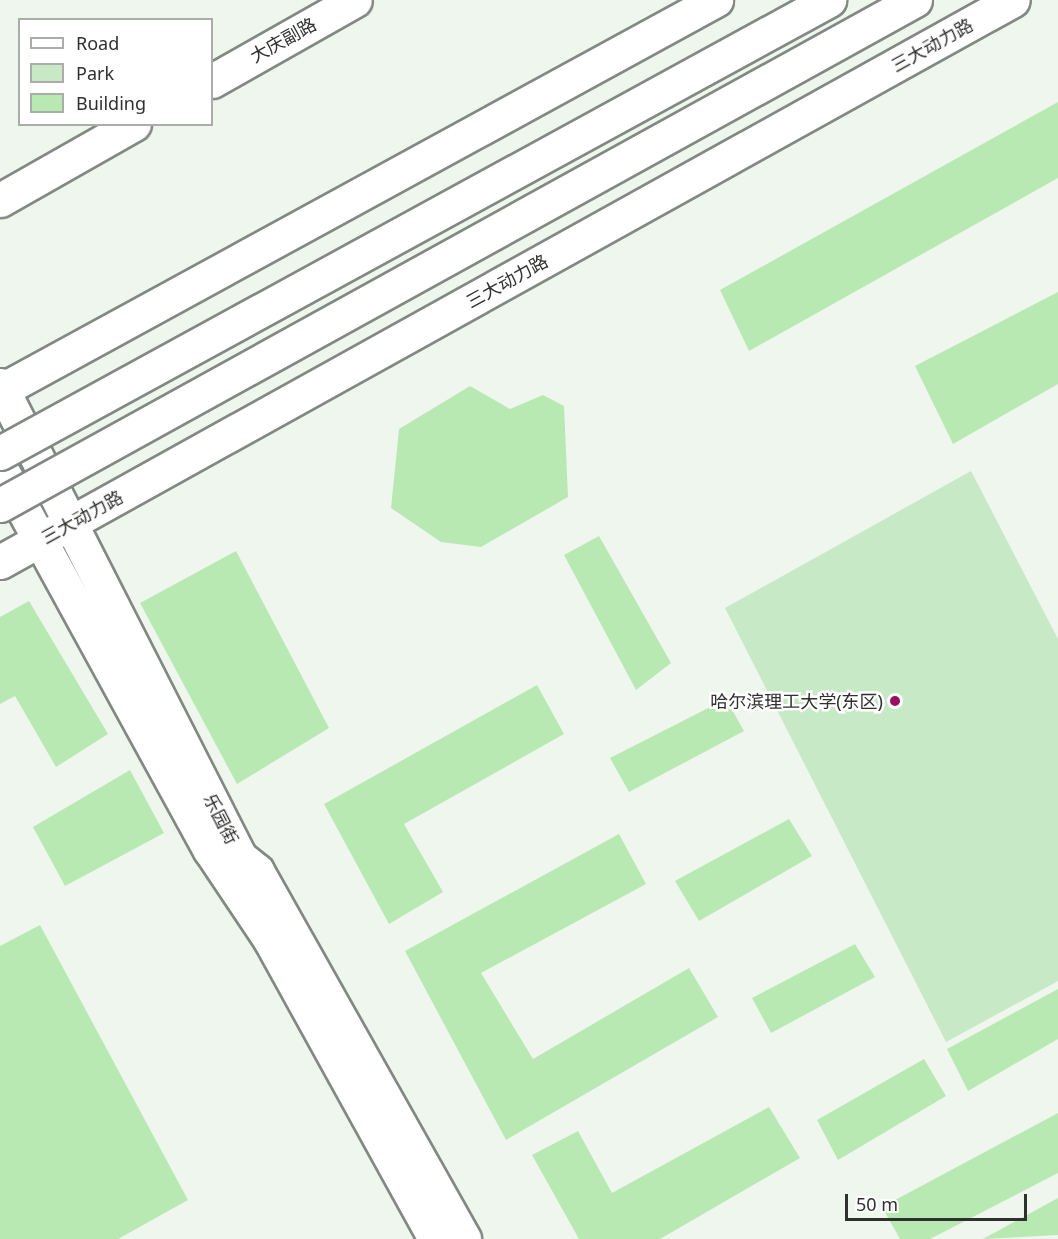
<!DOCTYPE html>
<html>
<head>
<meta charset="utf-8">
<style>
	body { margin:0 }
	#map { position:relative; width:1058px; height:1239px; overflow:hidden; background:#eff6ee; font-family:"Noto Sans","Noto Sans SC",sans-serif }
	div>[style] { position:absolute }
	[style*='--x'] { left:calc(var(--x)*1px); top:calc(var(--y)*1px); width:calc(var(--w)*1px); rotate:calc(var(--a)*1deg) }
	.green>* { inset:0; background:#c8e9c5 }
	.building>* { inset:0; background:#b9e9b3 }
	.roads { filter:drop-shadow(2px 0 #828882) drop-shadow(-2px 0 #828882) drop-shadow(0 2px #828882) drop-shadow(0 -2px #828882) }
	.minor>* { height:33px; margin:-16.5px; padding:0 16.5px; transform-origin:16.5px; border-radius:16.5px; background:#fff }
	.major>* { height:33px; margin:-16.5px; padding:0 16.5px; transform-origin:16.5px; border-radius:16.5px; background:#fff }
	.highway>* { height:33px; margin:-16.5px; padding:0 16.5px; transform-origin:16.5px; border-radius:16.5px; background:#fff }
	.bridges { filter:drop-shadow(2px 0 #828882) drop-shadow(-2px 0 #828882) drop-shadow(0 2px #828882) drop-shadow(0 -2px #828882) }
	.highway-bridge>* { height:33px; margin:-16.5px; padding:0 16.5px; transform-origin:16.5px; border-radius:16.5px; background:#fff }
	.dots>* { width:16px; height:16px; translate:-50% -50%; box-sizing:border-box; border:3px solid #fff; border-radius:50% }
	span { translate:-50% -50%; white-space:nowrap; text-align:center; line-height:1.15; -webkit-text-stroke:5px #fff; paint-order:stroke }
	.street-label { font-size:18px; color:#2f312e }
	.poi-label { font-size:18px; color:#2f312e }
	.right { translate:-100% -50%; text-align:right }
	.legend { position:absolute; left:18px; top:18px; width:195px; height:108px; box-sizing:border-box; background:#fff; border:2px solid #acadab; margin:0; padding:8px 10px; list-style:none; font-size:18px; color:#2f312e }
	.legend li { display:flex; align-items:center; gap:12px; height:30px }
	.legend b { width:30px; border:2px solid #acadab }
	.scale { position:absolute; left:845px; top:1194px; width:182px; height:27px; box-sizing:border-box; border:3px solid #2f312e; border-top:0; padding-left:8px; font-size:18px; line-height:21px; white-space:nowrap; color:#2f312e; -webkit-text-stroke:4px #fff; paint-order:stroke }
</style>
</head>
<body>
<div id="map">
	<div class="green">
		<i style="clip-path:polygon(971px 471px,1058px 639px,1058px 981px,946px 1042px,725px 608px)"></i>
	</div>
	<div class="building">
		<i style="clip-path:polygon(1058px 102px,1058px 178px,749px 351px,720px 290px)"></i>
		<i style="clip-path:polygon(1058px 292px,1058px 384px,953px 444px,915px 366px)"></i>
		<i style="clip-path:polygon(470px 386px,510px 409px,543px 395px,564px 406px,568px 497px,481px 547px,441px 542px,391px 508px,399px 429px)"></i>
		<i style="clip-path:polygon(599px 536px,671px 663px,636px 690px,564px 555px)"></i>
		<i style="clip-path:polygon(236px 551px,329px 728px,237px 784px,140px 603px)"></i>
		<i style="clip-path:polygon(29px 601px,108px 734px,56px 767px,15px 696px,0 704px,0 617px)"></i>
		<i style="clip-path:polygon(537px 685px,564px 734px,404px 824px,443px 892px,389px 924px,324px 804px)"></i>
		<i style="clip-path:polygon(726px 699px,744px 731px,629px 792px,610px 758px)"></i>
		<i style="clip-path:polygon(130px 770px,164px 833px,65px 886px,33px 827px)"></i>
		<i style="clip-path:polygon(789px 819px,812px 856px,699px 921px,675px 881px)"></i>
		<i style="clip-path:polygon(619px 834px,646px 884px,481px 973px,533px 1059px,689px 968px,718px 1017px,506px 1140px,405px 951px)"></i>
		<i style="clip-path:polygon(40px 925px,188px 1200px,118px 1239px,0 1239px,0 946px)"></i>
		<i style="clip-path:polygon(855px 944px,875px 977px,771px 1033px,752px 998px)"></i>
		<i style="clip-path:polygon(1058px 989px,1058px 1039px,968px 1091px,947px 1049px)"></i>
		<i style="clip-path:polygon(924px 1059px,946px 1096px,838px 1160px,817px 1120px)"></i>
		<i style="clip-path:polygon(769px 1107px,800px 1158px,660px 1239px,579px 1239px,532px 1155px,578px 1131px,612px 1193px)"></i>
		<i style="clip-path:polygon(1058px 1113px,1058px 1173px,930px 1239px,900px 1239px,882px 1207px)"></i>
		<i style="clip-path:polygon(1058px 1198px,1058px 1235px,983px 1239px)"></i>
	</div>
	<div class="roads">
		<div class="minor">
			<i style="--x:212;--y:81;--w:164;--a:-29.5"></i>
			<i style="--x:0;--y:200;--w:154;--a:-29.6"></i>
		</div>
		<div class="major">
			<i style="--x:0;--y:385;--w:530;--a:63.05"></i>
			<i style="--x:240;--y:857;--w:22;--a:39"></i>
			<i style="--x:257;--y:871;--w:422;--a:60.6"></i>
			<i style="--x:0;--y:467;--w:437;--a:61.3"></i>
			<i style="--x:210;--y:850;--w:106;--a:56.2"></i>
			<i style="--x:269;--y:938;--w:344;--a:61.1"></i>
		</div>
		<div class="highway">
			<i style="--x:0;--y:391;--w:816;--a:-28.64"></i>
			<i style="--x:0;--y:562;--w:1158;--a:-29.02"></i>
		</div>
	</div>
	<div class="bridges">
		<div class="highway-bridge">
			<i style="--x:0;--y:453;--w:945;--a:-28.65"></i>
			<i style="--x:0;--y:505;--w:1045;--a:-28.89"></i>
		</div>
	</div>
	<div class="dots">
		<i style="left:895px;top:701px;background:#990e60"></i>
	</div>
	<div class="street-label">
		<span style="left:283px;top:40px;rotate:-29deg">大庆副路</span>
		<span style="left:932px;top:45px;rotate:-29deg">三大动力路</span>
		<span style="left:507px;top:281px;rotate:-29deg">三大动力路</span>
		<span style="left:82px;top:517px;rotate:-29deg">三大动力路</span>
		<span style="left:221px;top:819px;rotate:63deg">乐园街</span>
	</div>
	<div class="poi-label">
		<span class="right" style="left:883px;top:701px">哈尔滨理工大学(东区)</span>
	</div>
	<ul class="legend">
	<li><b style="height:8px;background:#fff"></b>Road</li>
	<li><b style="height:16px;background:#c8e9c5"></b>Park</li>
	<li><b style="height:16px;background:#b9e9b3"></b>Building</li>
	</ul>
	<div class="scale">50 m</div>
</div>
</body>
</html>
